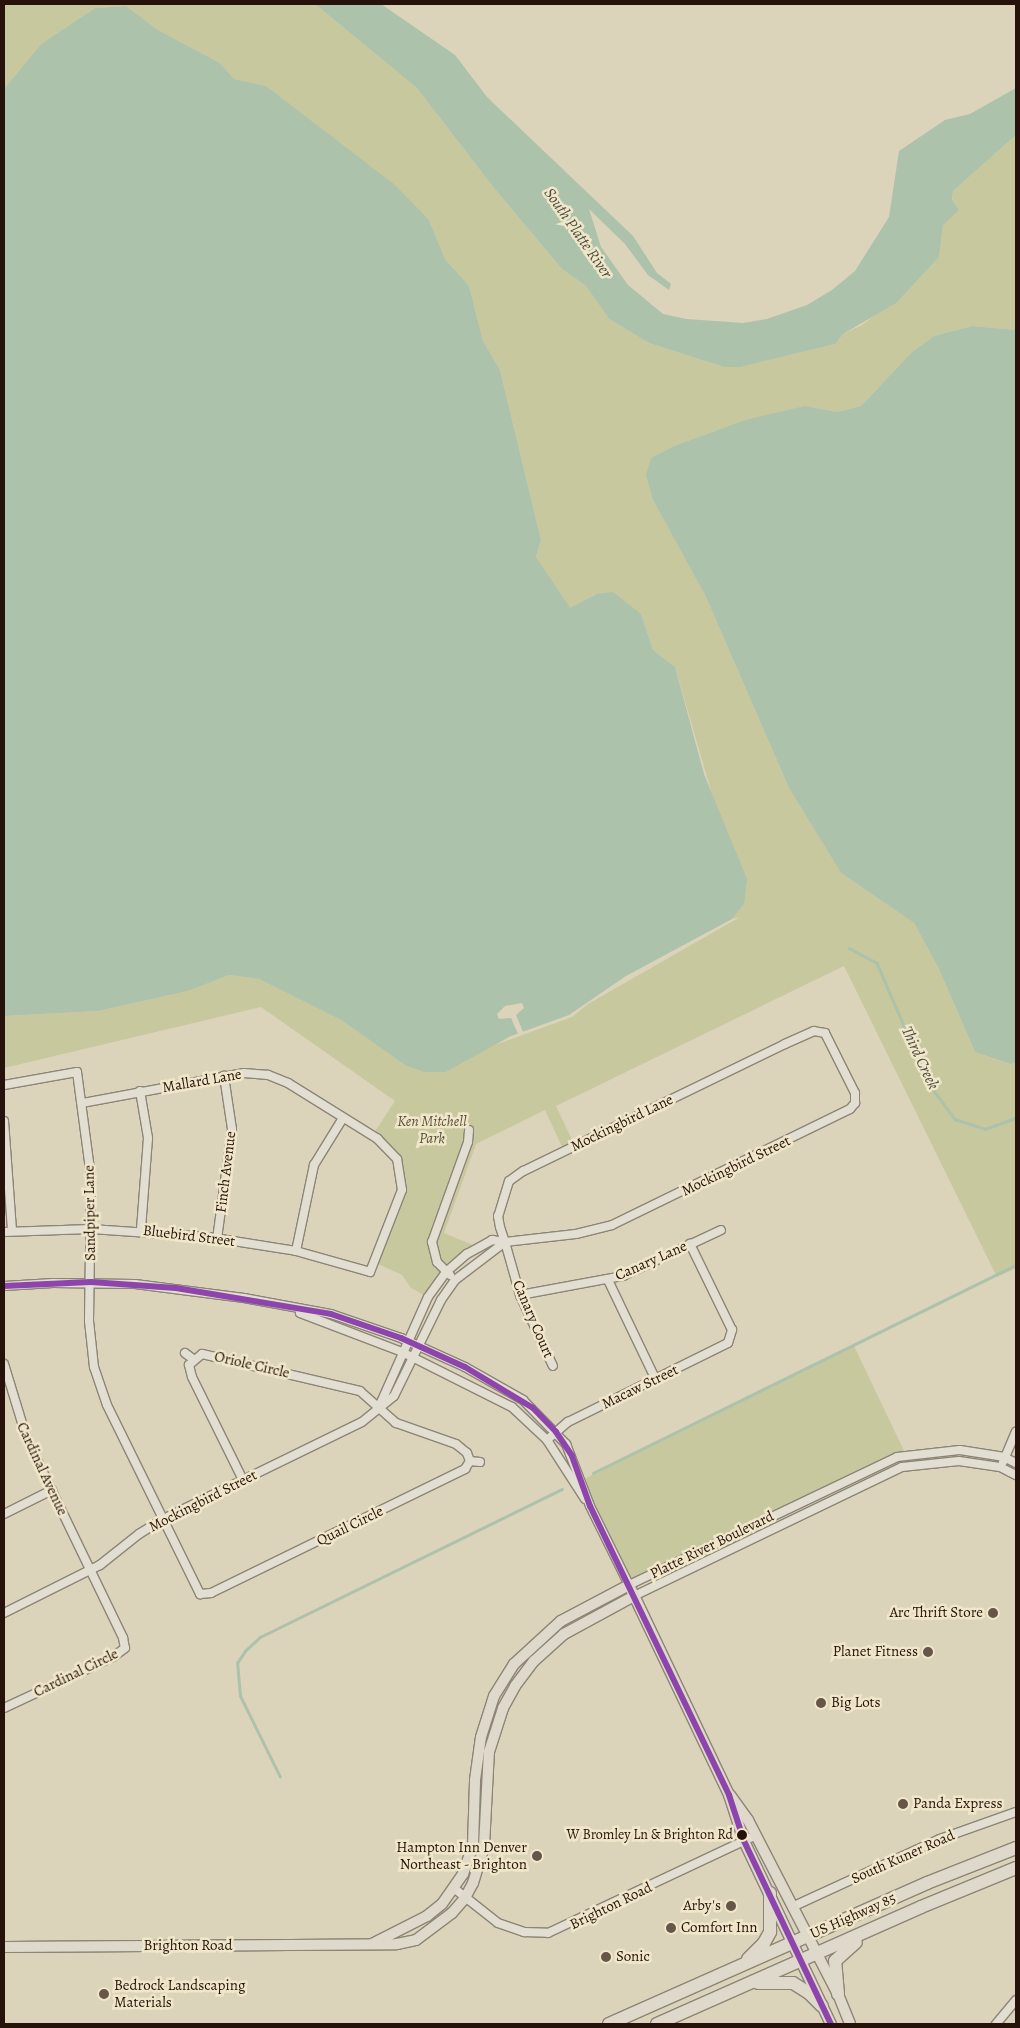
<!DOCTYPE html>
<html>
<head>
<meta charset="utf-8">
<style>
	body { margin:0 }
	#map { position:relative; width:1020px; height:2028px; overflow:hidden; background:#dbd3ba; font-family:Alegreya,serif }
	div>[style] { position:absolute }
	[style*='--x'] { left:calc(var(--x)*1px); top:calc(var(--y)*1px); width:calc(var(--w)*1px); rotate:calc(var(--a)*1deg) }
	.green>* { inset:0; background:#c8c89e }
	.water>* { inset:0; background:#acc2ab }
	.pier>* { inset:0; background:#dbd3ba }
	.stream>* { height:2.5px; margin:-1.25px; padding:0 1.25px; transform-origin:1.25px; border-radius:1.25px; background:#acc2ab }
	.roads { filter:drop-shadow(1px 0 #8c8576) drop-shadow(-1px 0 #8c8576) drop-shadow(0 1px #8c8576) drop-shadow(0 -1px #8c8576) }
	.minor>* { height:8px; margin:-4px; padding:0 4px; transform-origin:4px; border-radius:4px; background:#e3ded2 }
	.major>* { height:10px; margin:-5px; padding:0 5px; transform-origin:5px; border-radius:5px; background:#ded9ca }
	.highway>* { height:12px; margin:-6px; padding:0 6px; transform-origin:6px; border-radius:6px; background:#ded9ca }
	.bus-1>* { height:6px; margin:-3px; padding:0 3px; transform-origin:3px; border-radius:3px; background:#8e44ad }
	.dots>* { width:14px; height:14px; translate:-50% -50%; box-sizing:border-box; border:2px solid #f0e7ca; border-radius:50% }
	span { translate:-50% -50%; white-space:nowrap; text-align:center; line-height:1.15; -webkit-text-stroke:5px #f0e7ca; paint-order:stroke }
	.bus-label { font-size:14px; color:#26120b }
	.right { translate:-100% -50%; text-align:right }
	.street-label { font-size:15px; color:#26120b }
	.park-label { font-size:15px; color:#594f37; font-style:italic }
	.poi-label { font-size:15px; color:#26120b }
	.left { translate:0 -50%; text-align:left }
	.water-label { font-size:16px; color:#4e4d41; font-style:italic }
	.frame { position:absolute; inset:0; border:5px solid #26120b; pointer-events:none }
</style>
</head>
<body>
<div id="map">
	<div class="green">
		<i style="clip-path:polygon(4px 4px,315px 4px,417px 88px,494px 188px,562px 269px,586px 286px,609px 319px,649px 343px,724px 367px,741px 367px,835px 344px,843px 334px,862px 325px,906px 291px,939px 257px,943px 225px,951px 216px,953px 191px,1016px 135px,1016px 330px,972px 326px,934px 336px,912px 352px,861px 406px,837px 412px,809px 407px,745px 420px,674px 446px,651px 458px,653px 500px,706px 597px,789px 788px,841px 873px,914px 923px,939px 969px,975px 1052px,1009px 1064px,1016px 1062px,1016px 1268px,997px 1277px,844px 966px,556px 1106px,575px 1146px,564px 1151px,545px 1110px,476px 1144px,444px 1233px,478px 1247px,467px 1254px,428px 1297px,411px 1288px,402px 1275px,374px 1262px,399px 1202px,397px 1159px,372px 1136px,395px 1101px,261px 1007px,4px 1068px,4px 1016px,98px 1011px,188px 991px,229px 975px,259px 979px,341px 1020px,405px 1065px,446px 1072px,492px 1046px,572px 1017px,588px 1004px,740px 917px,732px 919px,744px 904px,675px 667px,653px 650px,641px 614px,595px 594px,570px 609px,536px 557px,541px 540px,500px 370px,483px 341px,469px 286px,445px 259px,429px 220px,266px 86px,234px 79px,220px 63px,158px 30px,126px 6px,95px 8px,41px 44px,4px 89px)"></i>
		<i style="clip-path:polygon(854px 1346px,906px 1455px,629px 1585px,582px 1480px)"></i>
	</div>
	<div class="water">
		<i style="clip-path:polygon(315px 4px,381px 4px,455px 55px,487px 97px,633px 236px,657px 273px,671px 284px,669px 290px,648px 275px,625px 244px,589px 209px,601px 247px,628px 285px,663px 314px,686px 319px,743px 323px,767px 319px,807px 305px,832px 290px,855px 271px,889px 217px,899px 151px,945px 120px,970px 114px,1016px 88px,1016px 135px,953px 191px,952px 200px,959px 210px,943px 225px,939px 257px,896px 303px,843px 334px,835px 344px,741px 367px,724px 367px,649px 343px,609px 319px,586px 286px,562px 269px,494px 188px,417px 88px)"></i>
		<i style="clip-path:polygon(126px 6px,158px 30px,220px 63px,234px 79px,266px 86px,395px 185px,429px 220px,445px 259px,469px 286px,483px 341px,500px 370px,541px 540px,536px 557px,570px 608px,596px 594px,613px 592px,641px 614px,653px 650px,675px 667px,704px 774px,747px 879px,744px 904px,732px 919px,626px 976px,569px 1015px,511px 1036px,446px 1072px,424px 1072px,405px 1065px,341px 1020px,259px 979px,229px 975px,188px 991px,98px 1011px,4px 1016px,4px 89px,41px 44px,95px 8px)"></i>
		<i style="clip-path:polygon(972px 326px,1016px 330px,1016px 1062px,1010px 1064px,975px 1052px,939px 969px,914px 923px,841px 873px,789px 788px,706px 597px,653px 500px,646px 475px,651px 458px,674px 446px,745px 420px,805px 406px,837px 412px,861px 406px,912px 352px,934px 336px)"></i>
	</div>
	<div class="pier">
		<i style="clip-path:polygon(522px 1003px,524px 1008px,516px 1015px,524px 1034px,519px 1036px,511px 1018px,499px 1019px,497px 1014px,505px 1006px)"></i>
	</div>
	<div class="stream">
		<i style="--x:849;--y:948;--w:32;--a:28"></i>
		<i style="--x:877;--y:963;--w:132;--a:66.7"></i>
		<i style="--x:929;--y:1084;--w:44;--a:53.4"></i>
		<i style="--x:955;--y:1119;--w:32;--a:18"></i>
		<i style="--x:985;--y:1129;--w:33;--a:-20"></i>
		<i style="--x:593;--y:1473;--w:471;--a:-26.2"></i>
		<i style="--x:280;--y:1777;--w:90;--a:-116.3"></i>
		<i style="--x:240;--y:1696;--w:33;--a:-95"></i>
		<i style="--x:237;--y:1663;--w:14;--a:-56"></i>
		<i style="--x:245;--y:1651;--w:21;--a:-43"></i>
		<i style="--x:260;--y:1637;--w:336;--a:-26.1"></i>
	</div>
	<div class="roads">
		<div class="minor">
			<i style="--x:4;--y:1085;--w:74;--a:-10.1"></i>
			<i style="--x:77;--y:1072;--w:106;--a:82.4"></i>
			<i style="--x:91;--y:1177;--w:144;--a:90.8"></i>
			<i style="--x:89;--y:1321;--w:46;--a:83.8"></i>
			<i style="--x:94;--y:1367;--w:40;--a:71.1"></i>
			<i style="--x:107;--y:1405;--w:211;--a:63.8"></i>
			<i style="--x:200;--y:1594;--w:11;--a:-5"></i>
			<i style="--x:211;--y:1593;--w:283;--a:-26"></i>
			<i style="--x:465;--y:1469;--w:9;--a:-58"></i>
			<i style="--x:470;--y:1461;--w:9;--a:-111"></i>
			<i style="--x:467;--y:1453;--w:14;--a:-141"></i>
			<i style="--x:456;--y:1444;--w:64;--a:-160.7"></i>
			<i style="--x:396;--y:1423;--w:48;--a:-138.4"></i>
			<i style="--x:360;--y:1391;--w:162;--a:-166.8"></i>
			<i style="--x:202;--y:1354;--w:17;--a:140"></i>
			<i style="--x:189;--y:1365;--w:12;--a:76"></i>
			<i style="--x:192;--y:1377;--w:115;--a:63.7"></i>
			<i style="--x:140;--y:1091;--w:48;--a:80.3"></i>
			<i style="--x:148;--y:1138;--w:92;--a:94.4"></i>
			<i style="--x:4;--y:1121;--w:110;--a:85.8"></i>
			<i style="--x:4;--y:1232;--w:87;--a:-2"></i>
			<i style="--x:91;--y:1229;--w:117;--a:3.9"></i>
			<i style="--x:208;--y:1237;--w:89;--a:9"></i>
			<i style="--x:296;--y:1251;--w:77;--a:15.8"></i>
			<i style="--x:370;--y:1272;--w:88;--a:-68.7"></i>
			<i style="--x:402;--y:1190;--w:31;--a:-99"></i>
			<i style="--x:397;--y:1159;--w:28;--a:-134"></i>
			<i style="--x:378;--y:1139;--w:106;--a:-148.1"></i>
			<i style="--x:288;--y:1083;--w:22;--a:-158"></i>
			<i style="--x:268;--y:1075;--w:24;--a:-175"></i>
			<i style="--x:244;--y:1073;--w:165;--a:169.5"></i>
			<i style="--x:217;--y:1239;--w:111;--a:-82.2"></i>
			<i style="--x:232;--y:1129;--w:54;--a:-98.6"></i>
			<i style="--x:296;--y:1251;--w:88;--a:-78.2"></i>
			<i style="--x:314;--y:1165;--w:55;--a:-58.3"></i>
			<i style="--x:450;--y:1275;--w:18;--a:-135"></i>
			<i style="--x:437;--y:1262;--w:21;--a:-104"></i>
			<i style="--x:432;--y:1242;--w:106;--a:-70.2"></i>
			<i style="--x:468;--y:1142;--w:12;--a:-85"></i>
			<i style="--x:608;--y:1280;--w:111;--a:64.4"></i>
			<i style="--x:4;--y:1286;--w:49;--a:-3.5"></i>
			<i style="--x:53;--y:1283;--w:82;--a:0.7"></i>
			<i style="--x:135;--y:1284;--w:110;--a:7.3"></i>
			<i style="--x:244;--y:1298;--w:88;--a:10.4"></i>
			<i style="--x:331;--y:1314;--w:74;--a:18.9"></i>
			<i style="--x:401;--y:1338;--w:70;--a:24.4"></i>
			<i style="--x:465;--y:1367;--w:67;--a:29.6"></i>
			<i style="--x:523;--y:1400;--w:62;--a:45.7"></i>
			<i style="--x:566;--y:1444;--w:66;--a:68.8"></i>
			<i style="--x:590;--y:1506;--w:88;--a:63.7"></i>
			<i style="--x:629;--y:1585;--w:297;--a:-25.5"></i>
			<i style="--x:897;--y:1457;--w:63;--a:-6.3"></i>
			<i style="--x:960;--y:1450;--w:45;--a:9"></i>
			<i style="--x:1004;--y:1457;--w:13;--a:27"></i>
			<i style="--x:520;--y:1295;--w:105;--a:-10.5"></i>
			<i style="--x:623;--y:1276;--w:108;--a:-25.1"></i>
			<i style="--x:300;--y:1313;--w:109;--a:20.9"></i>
			<i style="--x:402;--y:1352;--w:123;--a:26.6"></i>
			<i style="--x:512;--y:1407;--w:48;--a:43.3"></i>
			<i style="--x:547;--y:1440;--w:70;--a:57.2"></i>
			<i style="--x:185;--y:1353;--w:10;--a:37"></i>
			<i style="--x:4;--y:1364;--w:78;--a:73"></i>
			<i style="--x:27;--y:1439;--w:221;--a:64.2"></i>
			<i style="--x:123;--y:1638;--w:10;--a:79"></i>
			<i style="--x:125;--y:1648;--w:15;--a:143"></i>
			<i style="--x:113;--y:1657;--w:120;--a:154.9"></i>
			<i style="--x:379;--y:1407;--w:120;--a:-66"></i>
			<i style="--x:428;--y:1297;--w:31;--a:-54"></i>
			<i style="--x:446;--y:1272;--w:28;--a:-41"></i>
			<i style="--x:467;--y:1254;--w:29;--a:-29"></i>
			<i style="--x:492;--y:1240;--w:13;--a:9"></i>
			<i style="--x:505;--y:1242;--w:71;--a:-6.4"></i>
			<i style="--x:576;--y:1234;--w:37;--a:-14"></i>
			<i style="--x:612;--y:1225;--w:265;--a:-26"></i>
			<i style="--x:850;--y:1109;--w:8;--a:-50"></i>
			<i style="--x:855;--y:1103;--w:10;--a:-90"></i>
			<i style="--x:855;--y:1093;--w:67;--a:-116.6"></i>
			<i style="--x:825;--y:1033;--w:11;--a:-170"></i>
			<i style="--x:814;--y:1031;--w:32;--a:156"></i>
			<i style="--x:785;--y:1044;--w:291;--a:154.1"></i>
			<i style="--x:523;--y:1171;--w:17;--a:144"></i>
			<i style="--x:509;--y:1181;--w:37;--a:107"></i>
			<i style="--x:498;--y:1216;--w:11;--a:80"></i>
			<i style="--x:500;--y:1227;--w:16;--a:72"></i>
			<i style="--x:505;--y:1242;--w:55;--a:74.2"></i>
			<i style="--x:520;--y:1295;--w:78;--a:65.1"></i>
			<i style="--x:547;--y:1440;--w:28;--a:-41"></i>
			<i style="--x:568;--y:1422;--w:178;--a:-26.3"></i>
			<i style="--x:728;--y:1343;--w:14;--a:-73"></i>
			<i style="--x:732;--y:1330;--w:96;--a:-116"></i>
			<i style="--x:470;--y:1461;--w:10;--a:6"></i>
			<i style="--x:1003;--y:1462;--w:33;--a:-67"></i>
			<i style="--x:4;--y:1514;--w:54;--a:-26.6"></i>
			<i style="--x:634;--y:1596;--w:297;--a:-25.7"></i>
			<i style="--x:902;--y:1467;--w:57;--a:-6"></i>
			<i style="--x:959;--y:1461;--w:41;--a:8.3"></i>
			<i style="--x:1000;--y:1467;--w:18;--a:27"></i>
			<i style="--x:4;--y:1613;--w:107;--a:-26.6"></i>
			<i style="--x:100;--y:1565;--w:50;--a:-38.5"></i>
			<i style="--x:139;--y:1534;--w:28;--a:-32"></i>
			<i style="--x:163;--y:1519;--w:221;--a:-26"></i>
			<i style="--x:362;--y:1422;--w:41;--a:-39.1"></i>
			<i style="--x:394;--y:1396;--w:107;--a:-63.9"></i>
			<i style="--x:441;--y:1300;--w:24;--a:-55"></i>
			<i style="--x:455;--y:1280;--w:63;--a:-37.2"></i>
			<i style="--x:455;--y:1889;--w:55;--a:38.3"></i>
			<i style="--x:498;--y:1923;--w:28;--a:19"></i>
			<i style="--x:524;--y:1932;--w:24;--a:2"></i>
			<i style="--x:548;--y:1933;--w:230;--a:-25.2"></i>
			<i style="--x:792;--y:1907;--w:163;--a:-24.7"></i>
			<i style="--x:940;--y:1839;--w:81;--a:-19.6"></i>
			<i style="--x:996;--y:2024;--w:31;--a:-50"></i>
		</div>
		<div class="major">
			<i style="--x:730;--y:1795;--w:31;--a:54"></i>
			<i style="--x:748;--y:1820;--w:196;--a:62.7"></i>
			<i style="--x:838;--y:1994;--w:32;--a:68"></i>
			<i style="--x:372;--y:1944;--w:62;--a:-27"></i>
			<i style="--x:427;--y:1916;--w:19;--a:-39"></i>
			<i style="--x:442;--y:1904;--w:37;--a:-55"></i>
			<i style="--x:463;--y:1874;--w:31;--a:-71"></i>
			<i style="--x:473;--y:1845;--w:65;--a:-88.2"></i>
			<i style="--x:475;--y:1780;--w:43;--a:-82.1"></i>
			<i style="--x:481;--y:1737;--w:43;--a:-72.4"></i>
			<i style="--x:494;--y:1696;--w:38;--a:-58"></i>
			<i style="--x:514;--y:1664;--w:64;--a:-42.5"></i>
			<i style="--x:561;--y:1621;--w:77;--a:-27.9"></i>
			<i style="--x:629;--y:1585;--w:233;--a:64.5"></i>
			<i style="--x:729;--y:1795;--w:48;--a:71.9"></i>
			<i style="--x:744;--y:1841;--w:203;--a:64.6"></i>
			<i style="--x:4;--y:1947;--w:393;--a:-0.4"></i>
			<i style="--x:397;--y:1944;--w:19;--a:-12"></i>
			<i style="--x:416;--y:1940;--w:45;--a:-36.9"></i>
			<i style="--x:452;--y:1913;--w:20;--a:-49"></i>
			<i style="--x:465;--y:1898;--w:17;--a:-62"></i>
			<i style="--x:473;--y:1883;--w:39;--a:-73"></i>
			<i style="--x:484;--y:1846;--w:94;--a:-87"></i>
			<i style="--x:489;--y:1752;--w:46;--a:-72.3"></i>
			<i style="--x:503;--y:1708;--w:25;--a:-61"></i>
			<i style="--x:515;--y:1686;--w:31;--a:-53"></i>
			<i style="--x:534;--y:1661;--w:40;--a:-42"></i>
			<i style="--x:564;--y:1634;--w:80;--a:-28.5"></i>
		</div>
		<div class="highway">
			<i style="--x:748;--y:1959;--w:23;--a:-45"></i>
			<i style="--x:764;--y:1943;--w:13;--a:-61"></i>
			<i style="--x:770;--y:1932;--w:39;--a:-90"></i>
			<i style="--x:758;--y:1983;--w:35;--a:0"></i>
			<i style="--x:793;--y:1983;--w:19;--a:32"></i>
			<i style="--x:809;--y:1993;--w:18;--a:45"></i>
			<i style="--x:838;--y:1994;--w:33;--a:-95"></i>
			<i style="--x:835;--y:1961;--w:28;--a:-42"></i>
			<i style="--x:609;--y:2024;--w:348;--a:-23.9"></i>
			<i style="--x:927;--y:1883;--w:96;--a:-21.5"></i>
			<i style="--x:657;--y:2024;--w:289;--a:-23.9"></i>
			<i style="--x:921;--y:1907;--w:103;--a:-22.3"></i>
		</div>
	</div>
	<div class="bus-1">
		<i style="--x:4;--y:1286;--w:87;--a:-2.6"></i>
		<i style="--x:91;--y:1282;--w:85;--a:4"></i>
		<i style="--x:176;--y:1288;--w:157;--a:9.5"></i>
		<i style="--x:331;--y:1314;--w:74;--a:18.9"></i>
		<i style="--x:401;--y:1338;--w:70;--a:24.4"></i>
		<i style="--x:465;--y:1367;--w:79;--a:31.1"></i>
		<i style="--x:533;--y:1408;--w:33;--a:46"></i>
		<i style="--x:556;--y:1432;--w:29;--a:56"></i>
		<i style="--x:572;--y:1456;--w:53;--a:70.2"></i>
		<i style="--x:590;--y:1506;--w:321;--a:64.3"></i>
		<i style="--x:729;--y:1795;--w:48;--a:71.9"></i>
		<i style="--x:744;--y:1841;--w:203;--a:64.6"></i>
	</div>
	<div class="dots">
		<i style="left:993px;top:1613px;background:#655648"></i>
		<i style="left:928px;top:1652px;background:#655648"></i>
		<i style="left:821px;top:1703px;background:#655648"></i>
		<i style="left:903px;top:1804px;background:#655648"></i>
		<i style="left:742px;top:1835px;background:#26120b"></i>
		<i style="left:537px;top:1856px;background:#655648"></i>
		<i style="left:731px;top:1906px;background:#655648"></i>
		<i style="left:671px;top:1928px;background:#655648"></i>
		<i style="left:606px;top:1957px;background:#655648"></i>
		<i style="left:104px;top:1994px;background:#655648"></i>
	</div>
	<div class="bus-label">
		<span class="right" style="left:733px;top:1835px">W Bromley Ln &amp; Brighton Rd</span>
	</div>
	<div class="street-label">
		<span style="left:202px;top:1081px;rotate:-10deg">Mallard Lane</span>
		<span style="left:622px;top:1123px;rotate:-26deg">Mockingbird Lane</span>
		<span style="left:736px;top:1166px;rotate:-26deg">Mockingbird Street</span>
		<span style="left:226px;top:1172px;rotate:-83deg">Finch Avenue</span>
		<span style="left:90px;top:1213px;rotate:-91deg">Sandpiper Lane</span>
		<span style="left:189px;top:1236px;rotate:7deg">Bluebird Street</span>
		<span style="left:651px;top:1261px;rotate:-24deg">Canary Lane</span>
		<span style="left:533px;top:1319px;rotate:67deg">Canary Court</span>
		<span style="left:252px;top:1365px;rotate:13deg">Oriole Circle</span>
		<span style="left:640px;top:1387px;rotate:-26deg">Macaw Street</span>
		<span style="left:42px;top:1469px;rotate:65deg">Cardinal Avenue</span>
		<span style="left:203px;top:1501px;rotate:-27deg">Mockingbird Street</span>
		<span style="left:350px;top:1526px;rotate:-26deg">Quail Circle</span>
		<span style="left:712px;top:1545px;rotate:-26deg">Platte River Boulevard</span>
		<span style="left:76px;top:1673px;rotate:-26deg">Cardinal Circle</span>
		<span style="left:903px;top:1857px;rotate:-24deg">South Kuner Road</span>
		<span style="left:611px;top:1906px;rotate:-26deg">Brighton Road</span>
		<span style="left:853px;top:1916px;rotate:-24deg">US Highway 85</span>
		<span style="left:188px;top:1946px">Brighton Road</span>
	</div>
	<div class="park-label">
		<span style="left:432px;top:1130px">Ken Mitchell<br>Park</span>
	</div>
	<div class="poi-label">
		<span class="right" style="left:983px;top:1613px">Arc Thrift Store</span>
		<span class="right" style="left:918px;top:1652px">Planet Fitness</span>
		<span class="left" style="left:831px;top:1703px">Big Lots</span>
		<span class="left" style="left:913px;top:1804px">Panda Express</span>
		<span class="right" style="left:527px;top:1856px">Hampton Inn Denver<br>Northeast - Brighton</span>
		<span class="right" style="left:721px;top:1906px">Arby's</span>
		<span class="left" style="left:681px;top:1928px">Comfort Inn</span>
		<span class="left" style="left:616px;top:1957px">Sonic</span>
		<span class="left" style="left:114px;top:1994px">Bedrock Landscaping<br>Materials</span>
	</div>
	<div class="water-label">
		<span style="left:578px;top:233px;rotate:55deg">South Platte River</span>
		<span style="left:920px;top:1058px;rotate:65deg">Third Creek</span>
	</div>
	<div class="frame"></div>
</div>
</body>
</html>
